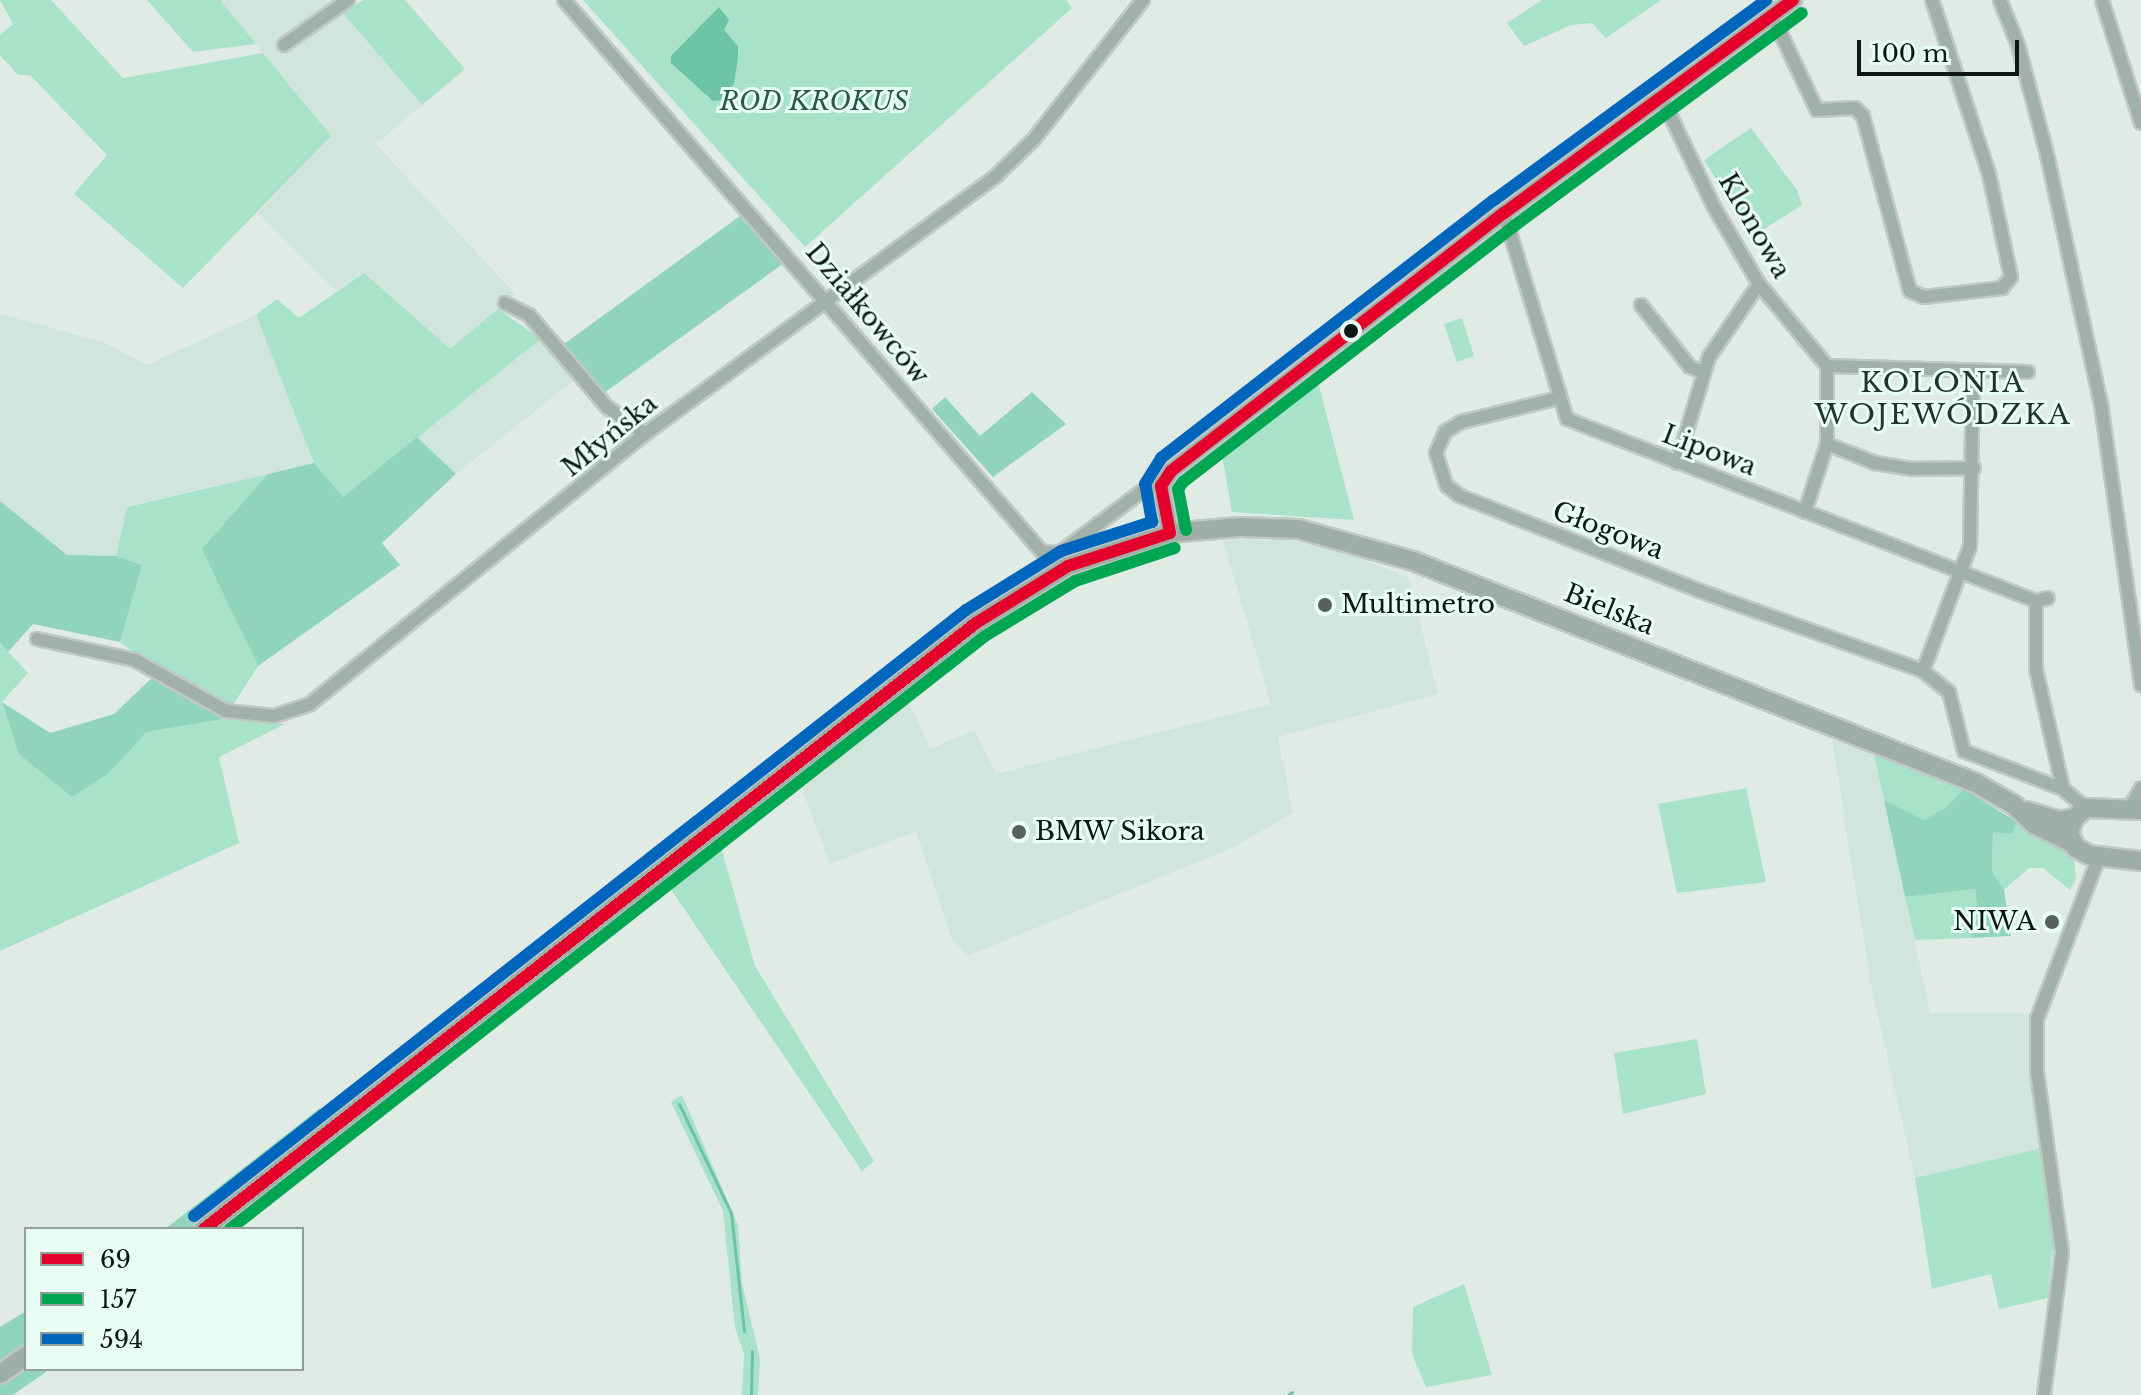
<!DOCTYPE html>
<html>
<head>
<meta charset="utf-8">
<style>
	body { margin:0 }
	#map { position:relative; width:2141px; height:1395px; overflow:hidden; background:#e0ebe6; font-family:"Libre Baskerville",serif }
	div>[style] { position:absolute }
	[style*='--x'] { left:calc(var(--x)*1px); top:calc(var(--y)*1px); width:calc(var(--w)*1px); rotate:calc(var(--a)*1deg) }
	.built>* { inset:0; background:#d0e5dc }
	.green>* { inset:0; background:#a8e2cb }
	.forest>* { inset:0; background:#90d4bc }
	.water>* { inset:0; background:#6dc3a6 }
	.stream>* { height:3px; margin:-1.5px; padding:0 1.5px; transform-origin:1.5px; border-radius:1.5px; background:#6dc3a6 }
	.roads { filter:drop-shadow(2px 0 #bfc8c4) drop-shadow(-2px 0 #bfc8c4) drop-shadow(0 2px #bfc8c4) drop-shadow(0 -2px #bfc8c4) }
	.minor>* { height:12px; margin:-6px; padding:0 6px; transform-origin:6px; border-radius:6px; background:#a2b0aa }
	.tertiary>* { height:16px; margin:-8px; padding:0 8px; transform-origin:8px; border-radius:8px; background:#a2b0aa }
	.secondary>* { height:18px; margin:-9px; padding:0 9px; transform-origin:9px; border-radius:9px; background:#9fafa8 }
	.bus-1>* { height:12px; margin:-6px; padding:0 6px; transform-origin:6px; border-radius:6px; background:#e4002b }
	.bus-2>* { height:12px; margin:-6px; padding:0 6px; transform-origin:6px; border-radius:6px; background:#00a651 }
	.bus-3>* { height:12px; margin:-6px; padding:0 6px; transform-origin:6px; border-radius:6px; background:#0065bd }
	.dots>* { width:22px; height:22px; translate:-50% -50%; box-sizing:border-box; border:4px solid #e8fef4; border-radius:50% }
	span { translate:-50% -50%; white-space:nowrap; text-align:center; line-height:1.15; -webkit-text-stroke:6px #e8fef4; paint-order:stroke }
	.park-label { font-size:26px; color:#295847; font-style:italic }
	.street-label { font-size:26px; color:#0f1613 }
	.poi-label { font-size:26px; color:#0f1613 }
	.left { translate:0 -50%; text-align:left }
	.right { translate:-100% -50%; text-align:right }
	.neighbourhood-label { font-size:28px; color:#22332c; letter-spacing:2px }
	.legend { position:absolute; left:24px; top:1227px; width:280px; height:144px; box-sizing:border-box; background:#e8fef4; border:2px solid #91a19a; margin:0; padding:10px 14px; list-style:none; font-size:24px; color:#0f1613 }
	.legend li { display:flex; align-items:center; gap:16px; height:40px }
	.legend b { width:40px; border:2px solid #91a19a }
	.scale { position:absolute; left:1857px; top:40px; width:162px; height:36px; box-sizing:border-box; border:4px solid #0f1613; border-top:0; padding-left:10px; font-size:24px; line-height:28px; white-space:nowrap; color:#0f1613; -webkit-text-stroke:6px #e8fef4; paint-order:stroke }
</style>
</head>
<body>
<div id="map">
	<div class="built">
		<i style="clip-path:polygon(220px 0,350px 0,343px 13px,422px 105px,376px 144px,515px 294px,450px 350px,364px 273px,336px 291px,258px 213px,330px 136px)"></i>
		<i style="clip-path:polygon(0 314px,103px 342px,147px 365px,256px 315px,314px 463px,128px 506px,116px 556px,67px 556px,0 501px)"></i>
		<i style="clip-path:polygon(541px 339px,578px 377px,456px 474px,417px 437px)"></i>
		<i style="clip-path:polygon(1285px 539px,1345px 552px,1409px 578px,1438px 694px,1278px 737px,1293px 813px,1232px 848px,967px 956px,952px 939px,916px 831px,830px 864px,802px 789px,905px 693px,930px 749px,974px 730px,996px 774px,1271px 704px,1223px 540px)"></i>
		<i style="clip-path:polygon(1832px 740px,1874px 754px,1930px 1013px,2034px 1013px,2030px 1070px,2042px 1148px,1915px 1178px,1870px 980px)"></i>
	</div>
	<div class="green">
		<i style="clip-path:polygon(0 0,51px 0,123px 78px,263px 53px,331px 136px,183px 288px,74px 194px,107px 155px,30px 75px,18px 75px,0 55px,0 35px,13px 24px)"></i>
		<i style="clip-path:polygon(147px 0,220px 0,256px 44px,193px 52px)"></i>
		<i style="clip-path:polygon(363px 0,405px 0,465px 69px,422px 105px,343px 13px)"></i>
		<i style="clip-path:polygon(583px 0,1066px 0,1072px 8px,805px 247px)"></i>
		<i style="clip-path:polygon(1542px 0,1661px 0,1606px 38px,1592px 23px,1571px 25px,1524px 46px,1507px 23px)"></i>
		<i style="clip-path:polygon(1751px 128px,1797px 190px,1802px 205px,1753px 236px,1704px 160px)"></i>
		<i style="clip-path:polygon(364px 273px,450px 349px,498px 309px,541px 339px,343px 497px,314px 463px,256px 315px,277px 299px,299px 318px)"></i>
		<i style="clip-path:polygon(1462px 318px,1474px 356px,1457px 362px,1444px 324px)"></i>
		<i style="clip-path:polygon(1318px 382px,1354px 520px,1232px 512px,1221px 449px)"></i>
		<i style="clip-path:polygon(268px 474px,203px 549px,258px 666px,224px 719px,285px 724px,219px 757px,239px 843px,0 951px,0 643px,28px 673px,2px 702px,19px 753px,108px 774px,147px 732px,222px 719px,120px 642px,142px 565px,116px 556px,127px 507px)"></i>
		<i style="clip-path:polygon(1874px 754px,1964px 789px,1944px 810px,1924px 820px,1884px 800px)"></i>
		<i style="clip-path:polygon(1746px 788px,1766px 882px,1677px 893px,1658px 804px)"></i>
		<i style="clip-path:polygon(2017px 822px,2074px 858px,2076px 879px,2070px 890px,2043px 868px,2029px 868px,2004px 890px,1992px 871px,1993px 831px,2012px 833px)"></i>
		<i style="clip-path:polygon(720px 844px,755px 966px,874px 1161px,862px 1171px,668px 885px)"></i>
		<i style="clip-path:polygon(1975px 889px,1978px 913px,1971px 938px,1915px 940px,1905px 897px)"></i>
		<i style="clip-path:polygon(1697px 1039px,1706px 1094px,1623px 1114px,1614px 1053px)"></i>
		<i style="clip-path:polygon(682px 1095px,738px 1225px,742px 1283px,760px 1359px,758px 1395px,742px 1395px,744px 1353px,735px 1328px,723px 1211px,671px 1102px)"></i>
		<i style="clip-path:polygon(2042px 1148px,2054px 1236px,2048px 1298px,1999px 1309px,1991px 1274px,1932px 1289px,1915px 1178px)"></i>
		<i style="clip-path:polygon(1464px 1284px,1492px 1375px,1426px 1387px,1412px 1354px,1413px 1307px)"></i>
	</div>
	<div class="forest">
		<i style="clip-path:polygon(740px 216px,784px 263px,604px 393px,564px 344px)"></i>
		<i style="clip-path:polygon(1032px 392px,1066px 424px,993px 477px,932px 409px,945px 397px,980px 436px)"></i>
		<i style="clip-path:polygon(417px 437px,456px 474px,382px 543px,400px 565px,258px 666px,202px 549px,268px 474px,314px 463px,343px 497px)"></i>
		<i style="clip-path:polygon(0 501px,67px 555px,116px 556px,142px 565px,120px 642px,33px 624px,8px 652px,0 643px)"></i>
		<i style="clip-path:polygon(156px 674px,223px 719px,147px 732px,108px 774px,72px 797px,19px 754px,2px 702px,50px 733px,114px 714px)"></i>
		<i style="clip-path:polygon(1964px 789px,2017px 822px,2012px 834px,1993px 832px,1992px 871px,2004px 890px,2011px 936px,1971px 938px,1978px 913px,1975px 889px,1905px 897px,1884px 800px,1924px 820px,1944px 809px)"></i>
		<i style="clip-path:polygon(320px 1108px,345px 1145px,237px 1229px,165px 1229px)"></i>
		<i style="clip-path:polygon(26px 1311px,26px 1369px,50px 1369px,13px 1395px,0 1395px,0 1327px)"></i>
	</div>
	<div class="water">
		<i style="clip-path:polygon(719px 7px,729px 20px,724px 30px,738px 46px,738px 58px,734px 84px,722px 100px,713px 101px,671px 63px,671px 56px)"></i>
	</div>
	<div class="stream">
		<i style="--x:679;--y:1104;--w:121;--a:64.5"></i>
		<i style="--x:731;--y:1213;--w:119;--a:83.7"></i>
		<i style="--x:751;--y:1395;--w:44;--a:-88.7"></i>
		<i style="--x:1288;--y:1395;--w:5;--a:-37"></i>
	</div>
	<div class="roads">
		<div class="minor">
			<i style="--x:564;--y:0;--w:730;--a:49.11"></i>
			<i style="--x:1042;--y:552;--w:19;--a:0"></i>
			<i style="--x:1061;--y:552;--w:100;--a:-36.9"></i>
			<i style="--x:1141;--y:492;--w:21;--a:-17"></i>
			<i style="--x:2000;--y:0;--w:48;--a:68.2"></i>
			<i style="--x:2018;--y:45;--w:109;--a:75.1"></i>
			<i style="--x:2046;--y:150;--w:260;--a:77.8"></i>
			<i style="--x:2101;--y:404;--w:284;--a:81.9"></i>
			<i style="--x:2102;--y:0;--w:129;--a:72.4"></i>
			<i style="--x:1772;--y:15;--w:105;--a:64.7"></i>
			<i style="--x:1817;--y:110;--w:38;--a:-3"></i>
			<i style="--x:1855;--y:108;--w:11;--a:45"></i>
			<i style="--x:1863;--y:116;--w:181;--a:75"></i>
			<i style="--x:1910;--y:291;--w:15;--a:23"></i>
			<i style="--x:1924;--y:297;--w:79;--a:-6.6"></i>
			<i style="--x:2002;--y:288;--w:14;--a:-51"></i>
			<i style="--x:2011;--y:277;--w:105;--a:-102.1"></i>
			<i style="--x:1989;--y:174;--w:183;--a:-108.1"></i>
			<i style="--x:284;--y:45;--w:78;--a:-35.1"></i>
			<i style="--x:1661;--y:96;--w:123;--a:64.5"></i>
			<i style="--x:1714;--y:207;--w:89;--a:59.7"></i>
			<i style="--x:1759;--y:284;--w:107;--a:50.3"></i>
			<i style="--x:1827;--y:366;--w:201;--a:1.7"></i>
			<i style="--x:1504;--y:213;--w:215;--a:73"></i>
			<i style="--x:1567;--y:419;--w:503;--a:21.21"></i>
			<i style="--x:2036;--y:601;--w:12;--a:-14"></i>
			<i style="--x:505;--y:303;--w:27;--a:27"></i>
			<i style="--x:529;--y:315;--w:121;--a:49.7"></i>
			<i style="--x:607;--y:407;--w:47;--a:35.4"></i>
			<i style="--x:1641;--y:305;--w:79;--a:51.7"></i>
			<i style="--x:1690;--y:367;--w:14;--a:21"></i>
			<i style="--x:1559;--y:398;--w:101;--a:166.2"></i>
			<i style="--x:1461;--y:422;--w:19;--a:148"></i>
			<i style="--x:1445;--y:432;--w:23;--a:113"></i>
			<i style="--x:1436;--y:453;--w:35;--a:72"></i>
			<i style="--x:1447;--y:486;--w:16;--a:38"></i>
			<i style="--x:1460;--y:496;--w:258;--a:21.6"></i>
			<i style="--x:1700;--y:591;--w:237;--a:19.7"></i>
			<i style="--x:1923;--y:671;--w:134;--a:-69.4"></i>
			<i style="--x:1970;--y:546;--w:175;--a:-89"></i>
			<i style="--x:1827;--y:444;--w:52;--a:21.6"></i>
			<i style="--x:1875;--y:463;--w:36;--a:9"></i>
			<i style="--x:1911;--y:469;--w:63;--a:-0.9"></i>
			<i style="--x:1677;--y:463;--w:111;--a:-73.2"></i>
			<i style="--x:1709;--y:357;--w:88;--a:-55.6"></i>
			<i style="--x:1805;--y:512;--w:71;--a:-72.1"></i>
			<i style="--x:1827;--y:444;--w:78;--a:-90"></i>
			<i style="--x:2036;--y:601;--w:68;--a:90"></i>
			<i style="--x:2036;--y:669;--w:123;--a:77.3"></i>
			<i style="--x:37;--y:639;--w:100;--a:12.1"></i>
			<i style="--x:135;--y:660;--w:104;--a:29.3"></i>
			<i style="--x:226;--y:711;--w:48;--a:5.9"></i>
			<i style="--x:274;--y:716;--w:38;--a:-18"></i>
			<i style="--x:310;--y:704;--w:430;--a:-38.9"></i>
			<i style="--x:645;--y:434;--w:437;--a:-36.3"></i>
			<i style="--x:997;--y:175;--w:52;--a:-44.2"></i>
			<i style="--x:1034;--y:139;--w:177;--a:-51.9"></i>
			<i style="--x:1923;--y:671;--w:33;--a:39"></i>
			<i style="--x:1949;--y:692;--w:61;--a:75.7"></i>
			<i style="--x:1964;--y:751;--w:106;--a:21"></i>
			<i style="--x:2063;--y:789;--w:30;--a:40"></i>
			<i style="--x:2129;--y:809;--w:24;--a:-60"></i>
			<i style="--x:2044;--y:1395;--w:144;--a:-82.8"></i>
			<i style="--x:2062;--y:1252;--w:182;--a:-97.9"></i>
			<i style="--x:2037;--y:1072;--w:53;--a:-90"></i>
			<i style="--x:2037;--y:1019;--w:173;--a:-69.1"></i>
		</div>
		<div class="tertiary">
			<i style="--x:1170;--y:533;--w:48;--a:-100.8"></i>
			<i style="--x:1161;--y:486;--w:18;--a:-56"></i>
			<i style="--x:1171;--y:471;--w:421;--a:-37.8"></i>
			<i style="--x:1504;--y:213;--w:359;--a:-36.4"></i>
		</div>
		<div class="secondary">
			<i style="--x:2141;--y:810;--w:55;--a:-177.9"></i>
			<i style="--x:2086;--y:808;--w:16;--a:140"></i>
			<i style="--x:2074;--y:818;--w:16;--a:108"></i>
			<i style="--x:2069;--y:833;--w:17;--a:65"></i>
			<i style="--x:2076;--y:848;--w:15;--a:28"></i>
			<i style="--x:2089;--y:855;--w:52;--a:6.6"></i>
			<i style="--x:2027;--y:811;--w:34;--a:17"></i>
			<i style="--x:2059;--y:821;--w:15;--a:-11"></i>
			<i style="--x:204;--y:1229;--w:981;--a:-38.13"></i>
			<i style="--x:976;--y:623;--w:108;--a:-31.8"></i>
			<i style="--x:1068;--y:566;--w:107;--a:-17.9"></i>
			<i style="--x:1170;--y:533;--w:70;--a:-4.9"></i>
			<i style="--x:1240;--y:527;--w:58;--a:2"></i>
			<i style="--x:1298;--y:529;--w:119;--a:15.5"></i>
			<i style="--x:1413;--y:561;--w:605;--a:21.52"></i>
			<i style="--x:1976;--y:783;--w:44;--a:30.1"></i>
			<i style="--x:2014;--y:805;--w:29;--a:44"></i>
			<i style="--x:2035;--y:825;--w:41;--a:25.9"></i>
			<i style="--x:0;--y:1374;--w:32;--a:-35"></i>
		</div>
	</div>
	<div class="bus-1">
		<i style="--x:1170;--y:533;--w:48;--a:-100.8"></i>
		<i style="--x:1161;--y:486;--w:18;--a:-56"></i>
		<i style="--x:1171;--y:471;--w:421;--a:-37.8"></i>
		<i style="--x:1504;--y:213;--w:359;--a:-36.4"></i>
		<i style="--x:204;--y:1229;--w:981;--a:-38.13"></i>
		<i style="--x:976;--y:623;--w:108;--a:-31.8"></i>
		<i style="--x:1068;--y:566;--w:107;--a:-17.9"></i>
	</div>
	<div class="bus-2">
		<i style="--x:1186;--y:530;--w:42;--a:-101"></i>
		<i style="--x:1178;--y:489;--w:9;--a:-54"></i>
		<i style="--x:1183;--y:482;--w:418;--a:-37.7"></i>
		<i style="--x:1514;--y:226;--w:358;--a:-36.5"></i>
		<i style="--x:230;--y:1229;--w:960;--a:-38.15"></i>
		<i style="--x:985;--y:636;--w:105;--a:-31.4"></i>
		<i style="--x:1075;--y:581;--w:105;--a:-18.3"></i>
	</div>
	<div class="bus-3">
		<i style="--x:194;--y:1216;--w:981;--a:-38.13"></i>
		<i style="--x:966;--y:610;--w:112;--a:-31.8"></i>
		<i style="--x:1061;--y:551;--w:96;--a:-17.7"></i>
		<i style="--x:1152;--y:522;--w:39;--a:-100"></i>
		<i style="--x:1145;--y:484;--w:31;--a:-58"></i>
		<i style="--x:1161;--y:458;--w:421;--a:-37.8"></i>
		<i style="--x:1494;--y:200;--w:338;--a:-36.3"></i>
	</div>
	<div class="dots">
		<i style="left:1351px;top:331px;background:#0f1613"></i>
		<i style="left:1325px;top:605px;background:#58615d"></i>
		<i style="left:1019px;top:832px;background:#58615d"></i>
		<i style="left:2052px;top:922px;background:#58615d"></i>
	</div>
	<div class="park-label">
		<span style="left:814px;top:102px">ROD KROKUS</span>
	</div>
	<div class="street-label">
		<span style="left:1754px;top:226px;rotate:60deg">Klonowa</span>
		<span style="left:867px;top:314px;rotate:50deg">Działkowców</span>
		<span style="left:610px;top:436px;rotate:-39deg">Młyńska</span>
		<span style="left:1709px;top:451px;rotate:21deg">Lipowa</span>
		<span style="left:1608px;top:531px;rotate:21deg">Głogowa</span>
		<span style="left:1609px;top:610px;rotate:22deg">Bielska</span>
	</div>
	<div class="poi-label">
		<span class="left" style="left:1341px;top:605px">Multimetro</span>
		<span class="left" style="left:1035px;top:832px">BMW Sikora</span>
		<span class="right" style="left:2036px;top:922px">NIWA</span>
	</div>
	<div class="neighbourhood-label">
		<span style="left:1943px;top:399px">KOLONIA<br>WOJEWÓDZKA</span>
	</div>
	<ul class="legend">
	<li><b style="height:10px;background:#e4002b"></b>69</li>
	<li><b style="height:10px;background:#00a651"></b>157</li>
	<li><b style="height:10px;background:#0065bd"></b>594</li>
	</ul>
	<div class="scale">100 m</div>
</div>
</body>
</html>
